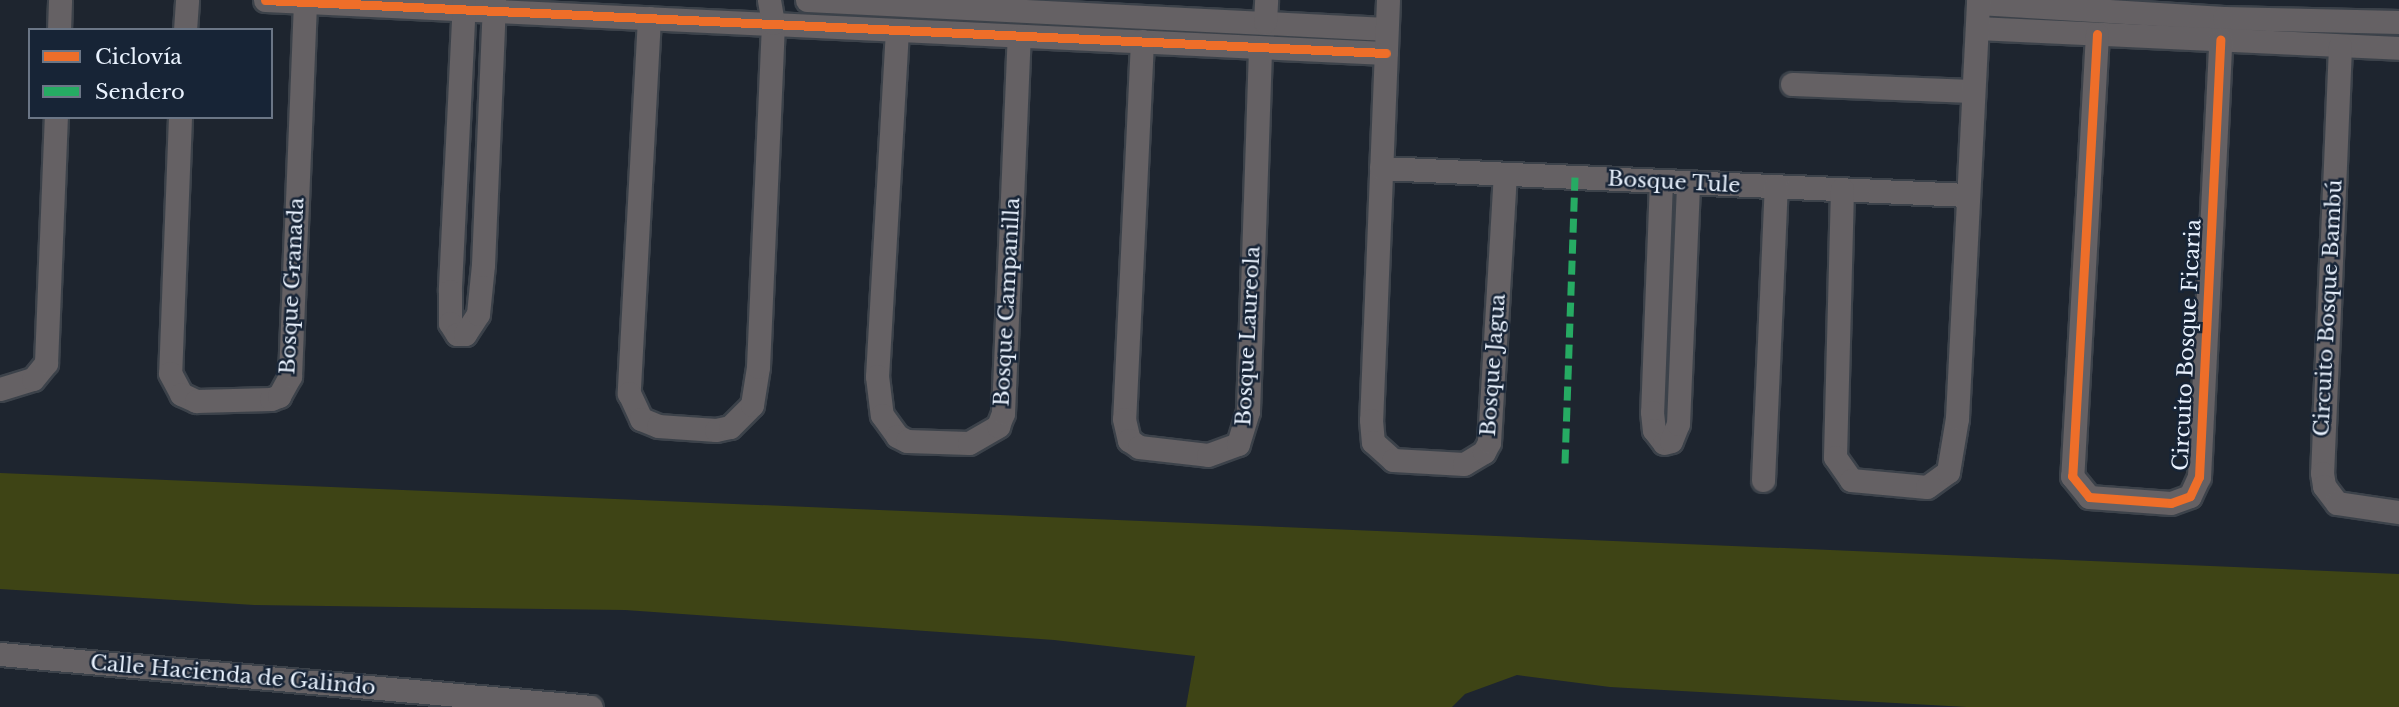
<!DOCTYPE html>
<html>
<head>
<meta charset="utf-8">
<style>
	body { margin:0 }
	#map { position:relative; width:2399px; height:707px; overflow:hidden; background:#1e252f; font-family:"Libre Baskerville",serif }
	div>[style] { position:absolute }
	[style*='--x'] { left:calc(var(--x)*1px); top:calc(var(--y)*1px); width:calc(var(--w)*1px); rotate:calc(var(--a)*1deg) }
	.green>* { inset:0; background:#3e4415 }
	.roads { filter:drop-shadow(2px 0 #3c424a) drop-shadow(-2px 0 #3c424a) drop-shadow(0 2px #3c424a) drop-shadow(0 -2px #3c424a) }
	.minor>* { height:23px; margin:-11.5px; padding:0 11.5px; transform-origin:11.5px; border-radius:11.5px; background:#656164 }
	.quiet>* { height:7px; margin-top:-3.5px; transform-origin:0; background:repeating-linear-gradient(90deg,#26ab63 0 14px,transparent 0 21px) }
	.cycleway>* { height:9px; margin:-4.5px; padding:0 4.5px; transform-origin:4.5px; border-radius:4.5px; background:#ee6e29 }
	span { translate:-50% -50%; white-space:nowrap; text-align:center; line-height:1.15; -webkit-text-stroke:5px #172436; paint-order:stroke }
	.street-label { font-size:21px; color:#e8f1fd }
	.legend { position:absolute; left:28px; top:28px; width:245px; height:91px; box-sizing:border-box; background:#172436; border:2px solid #6b7686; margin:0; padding:9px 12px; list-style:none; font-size:21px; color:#e8f1fd }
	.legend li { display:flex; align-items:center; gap:14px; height:35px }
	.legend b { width:35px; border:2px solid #6b7686 }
</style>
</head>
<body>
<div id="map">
	<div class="green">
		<i style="clip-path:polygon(0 473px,2399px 574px,2399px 707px,1967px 707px,1610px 687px,1517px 675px,1465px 694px,1452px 707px,1186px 707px,1195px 656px,1054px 640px,625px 610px,254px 605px,0 589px)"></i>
	</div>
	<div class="roads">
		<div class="minor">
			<i style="--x:265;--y:0;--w:1122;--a:2.71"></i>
			<i style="--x:464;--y:0;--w:291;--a:92.8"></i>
			<i style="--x:450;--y:291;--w:32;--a:90"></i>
			<i style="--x:450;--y:323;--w:13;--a:58"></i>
			<i style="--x:457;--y:334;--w:8;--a:0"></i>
			<i style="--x:465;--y:334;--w:24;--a:-57"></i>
			<i style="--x:478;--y:314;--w:49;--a:-84.2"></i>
			<i style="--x:483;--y:265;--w:265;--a:-87.6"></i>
			<i style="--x:807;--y:0;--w:580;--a:2.87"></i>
			<i style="--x:1388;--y:0;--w:420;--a:92.3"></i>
			<i style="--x:1371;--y:420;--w:22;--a:85"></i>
			<i style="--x:1373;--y:442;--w:27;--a:42"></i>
			<i style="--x:1393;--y:460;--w:71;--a:3.2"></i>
			<i style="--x:1464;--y:464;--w:23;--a:-31"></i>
			<i style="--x:1484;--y:452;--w:11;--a:-63"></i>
			<i style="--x:1489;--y:442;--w:268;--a:-86.6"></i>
			<i style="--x:1978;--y:3;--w:246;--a:3.5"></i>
			<i style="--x:2224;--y:18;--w:175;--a:1.3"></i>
			<i style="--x:649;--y:18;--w:376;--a:93.1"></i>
			<i style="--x:629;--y:393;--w:29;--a:65"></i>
			<i style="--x:641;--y:419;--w:18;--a:22"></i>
			<i style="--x:658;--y:426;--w:58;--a:3.9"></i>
			<i style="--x:716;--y:430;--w:14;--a:-12"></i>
			<i style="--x:730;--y:427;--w:31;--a:-45"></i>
			<i style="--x:752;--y:405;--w:38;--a:-81"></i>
			<i style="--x:758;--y:367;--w:344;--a:-87.5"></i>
			<i style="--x:773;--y:23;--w:23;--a:-100"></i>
			<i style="--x:1265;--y:22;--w:22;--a:-87"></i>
			<i style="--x:1977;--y:28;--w:422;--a:2.7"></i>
			<i style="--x:59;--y:30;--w:30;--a:-88"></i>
			<i style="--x:185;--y:30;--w:30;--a:-86"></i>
			<i style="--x:897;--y:30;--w:347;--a:93.3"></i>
			<i style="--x:877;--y:376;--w:39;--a:83"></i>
			<i style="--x:882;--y:415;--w:26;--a:54"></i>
			<i style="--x:897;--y:436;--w:11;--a:27"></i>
			<i style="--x:907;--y:441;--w:62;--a:1.8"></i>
			<i style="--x:969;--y:443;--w:34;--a:-30"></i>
			<i style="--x:998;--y:426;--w:14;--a:-69"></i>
			<i style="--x:1003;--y:413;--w:376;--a:-87.6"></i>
			<i style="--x:2097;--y:34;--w:443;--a:93.2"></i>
			<i style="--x:2072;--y:476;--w:27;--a:51"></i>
			<i style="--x:2089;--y:497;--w:82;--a:4.2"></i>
			<i style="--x:2171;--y:503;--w:20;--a:-20"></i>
			<i style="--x:2190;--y:496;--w:21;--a:-65"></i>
			<i style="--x:2199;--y:477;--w:438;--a:-87.2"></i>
			<i style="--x:1142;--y:41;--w:378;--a:92.7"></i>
			<i style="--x:1124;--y:419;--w:22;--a:77"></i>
			<i style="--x:1129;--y:440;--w:12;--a:35"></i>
			<i style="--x:1139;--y:447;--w:69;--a:6.6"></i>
			<i style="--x:1208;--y:455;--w:32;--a:-20"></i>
			<i style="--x:1238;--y:444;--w:34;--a:-73"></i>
			<i style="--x:1248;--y:411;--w:362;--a:-88.1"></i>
			<i style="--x:2340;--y:46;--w:427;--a:92.4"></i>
			<i style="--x:2322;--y:473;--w:13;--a:81"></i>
			<i style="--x:2324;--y:486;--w:21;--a:53"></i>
			<i style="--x:2337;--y:503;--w:63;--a:8.3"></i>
			<i style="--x:1792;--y:84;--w:181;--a:2.2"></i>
			<i style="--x:180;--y:117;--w:256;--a:92.2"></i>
			<i style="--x:170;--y:373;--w:24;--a:62"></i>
			<i style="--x:181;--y:394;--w:17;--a:25"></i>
			<i style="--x:196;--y:401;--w:75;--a:-1.5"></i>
			<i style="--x:271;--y:399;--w:9;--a:-21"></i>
			<i style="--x:279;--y:396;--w:23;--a:-61"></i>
			<i style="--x:290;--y:376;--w:373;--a:-87.7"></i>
			<i style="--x:1381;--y:168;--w:587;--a:2.64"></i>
			<i style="--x:1661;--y:181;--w:231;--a:92.2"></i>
			<i style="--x:1652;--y:412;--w:18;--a:84"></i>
			<i style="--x:1654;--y:430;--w:16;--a:52"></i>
			<i style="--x:1664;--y:443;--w:7;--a:-16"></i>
			<i style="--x:1671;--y:441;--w:18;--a:-68"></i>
			<i style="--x:1678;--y:424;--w:242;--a:-87.6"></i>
			<i style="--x:1842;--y:189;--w:268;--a:91.5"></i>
			<i style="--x:1835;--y:457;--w:28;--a:55"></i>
			<i style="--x:1851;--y:480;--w:76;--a:5.3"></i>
			<i style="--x:1927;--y:487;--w:26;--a:-36"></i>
			<i style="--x:1948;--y:472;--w:55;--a:-80.5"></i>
			<i style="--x:1957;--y:418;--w:419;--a:-87.1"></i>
			<i style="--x:0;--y:389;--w:34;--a:-17"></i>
			<i style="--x:33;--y:379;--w:21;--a:-51"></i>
			<i style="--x:46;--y:363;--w:246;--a:-87.7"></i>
			<i style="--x:1763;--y:480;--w:294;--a:-87.5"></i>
			<i style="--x:0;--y:654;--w:593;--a:5.12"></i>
		</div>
	</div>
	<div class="quiet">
		<i style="--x:1565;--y:463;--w:286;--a:-88"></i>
	</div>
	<div class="cycleway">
		<i style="--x:265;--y:0;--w:1122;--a:2.71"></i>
		<i style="--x:2097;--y:34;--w:443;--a:93.2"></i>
		<i style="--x:2072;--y:476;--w:27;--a:51"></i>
		<i style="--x:2089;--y:497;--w:82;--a:4.2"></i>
		<i style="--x:2171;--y:503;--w:20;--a:-20"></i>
		<i style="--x:2190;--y:496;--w:21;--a:-65"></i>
		<i style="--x:2199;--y:477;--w:438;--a:-87.2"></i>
	</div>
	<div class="street-label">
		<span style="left:1674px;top:182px;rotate:3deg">Bosque Tule</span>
		<span style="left:292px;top:286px;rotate:-87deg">Bosque Granada</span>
		<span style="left:1007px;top:302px;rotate:-87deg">Bosque Campanilla</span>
		<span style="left:2328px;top:308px;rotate:-87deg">Circuito Bosque Bambú</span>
		<span style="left:1248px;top:336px;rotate:-87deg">Bosque Laureola</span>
		<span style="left:2187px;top:345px;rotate:-87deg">Circuito Bosque Ficaria</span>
		<span style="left:1493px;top:365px;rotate:-86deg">Bosque Jagua</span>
		<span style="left:233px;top:675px;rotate:5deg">Calle Hacienda de Galindo</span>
	</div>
	<ul class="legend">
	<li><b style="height:9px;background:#ee6e29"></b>Ciclovía</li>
	<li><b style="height:9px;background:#26ab63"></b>Sendero</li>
	</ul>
</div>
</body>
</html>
